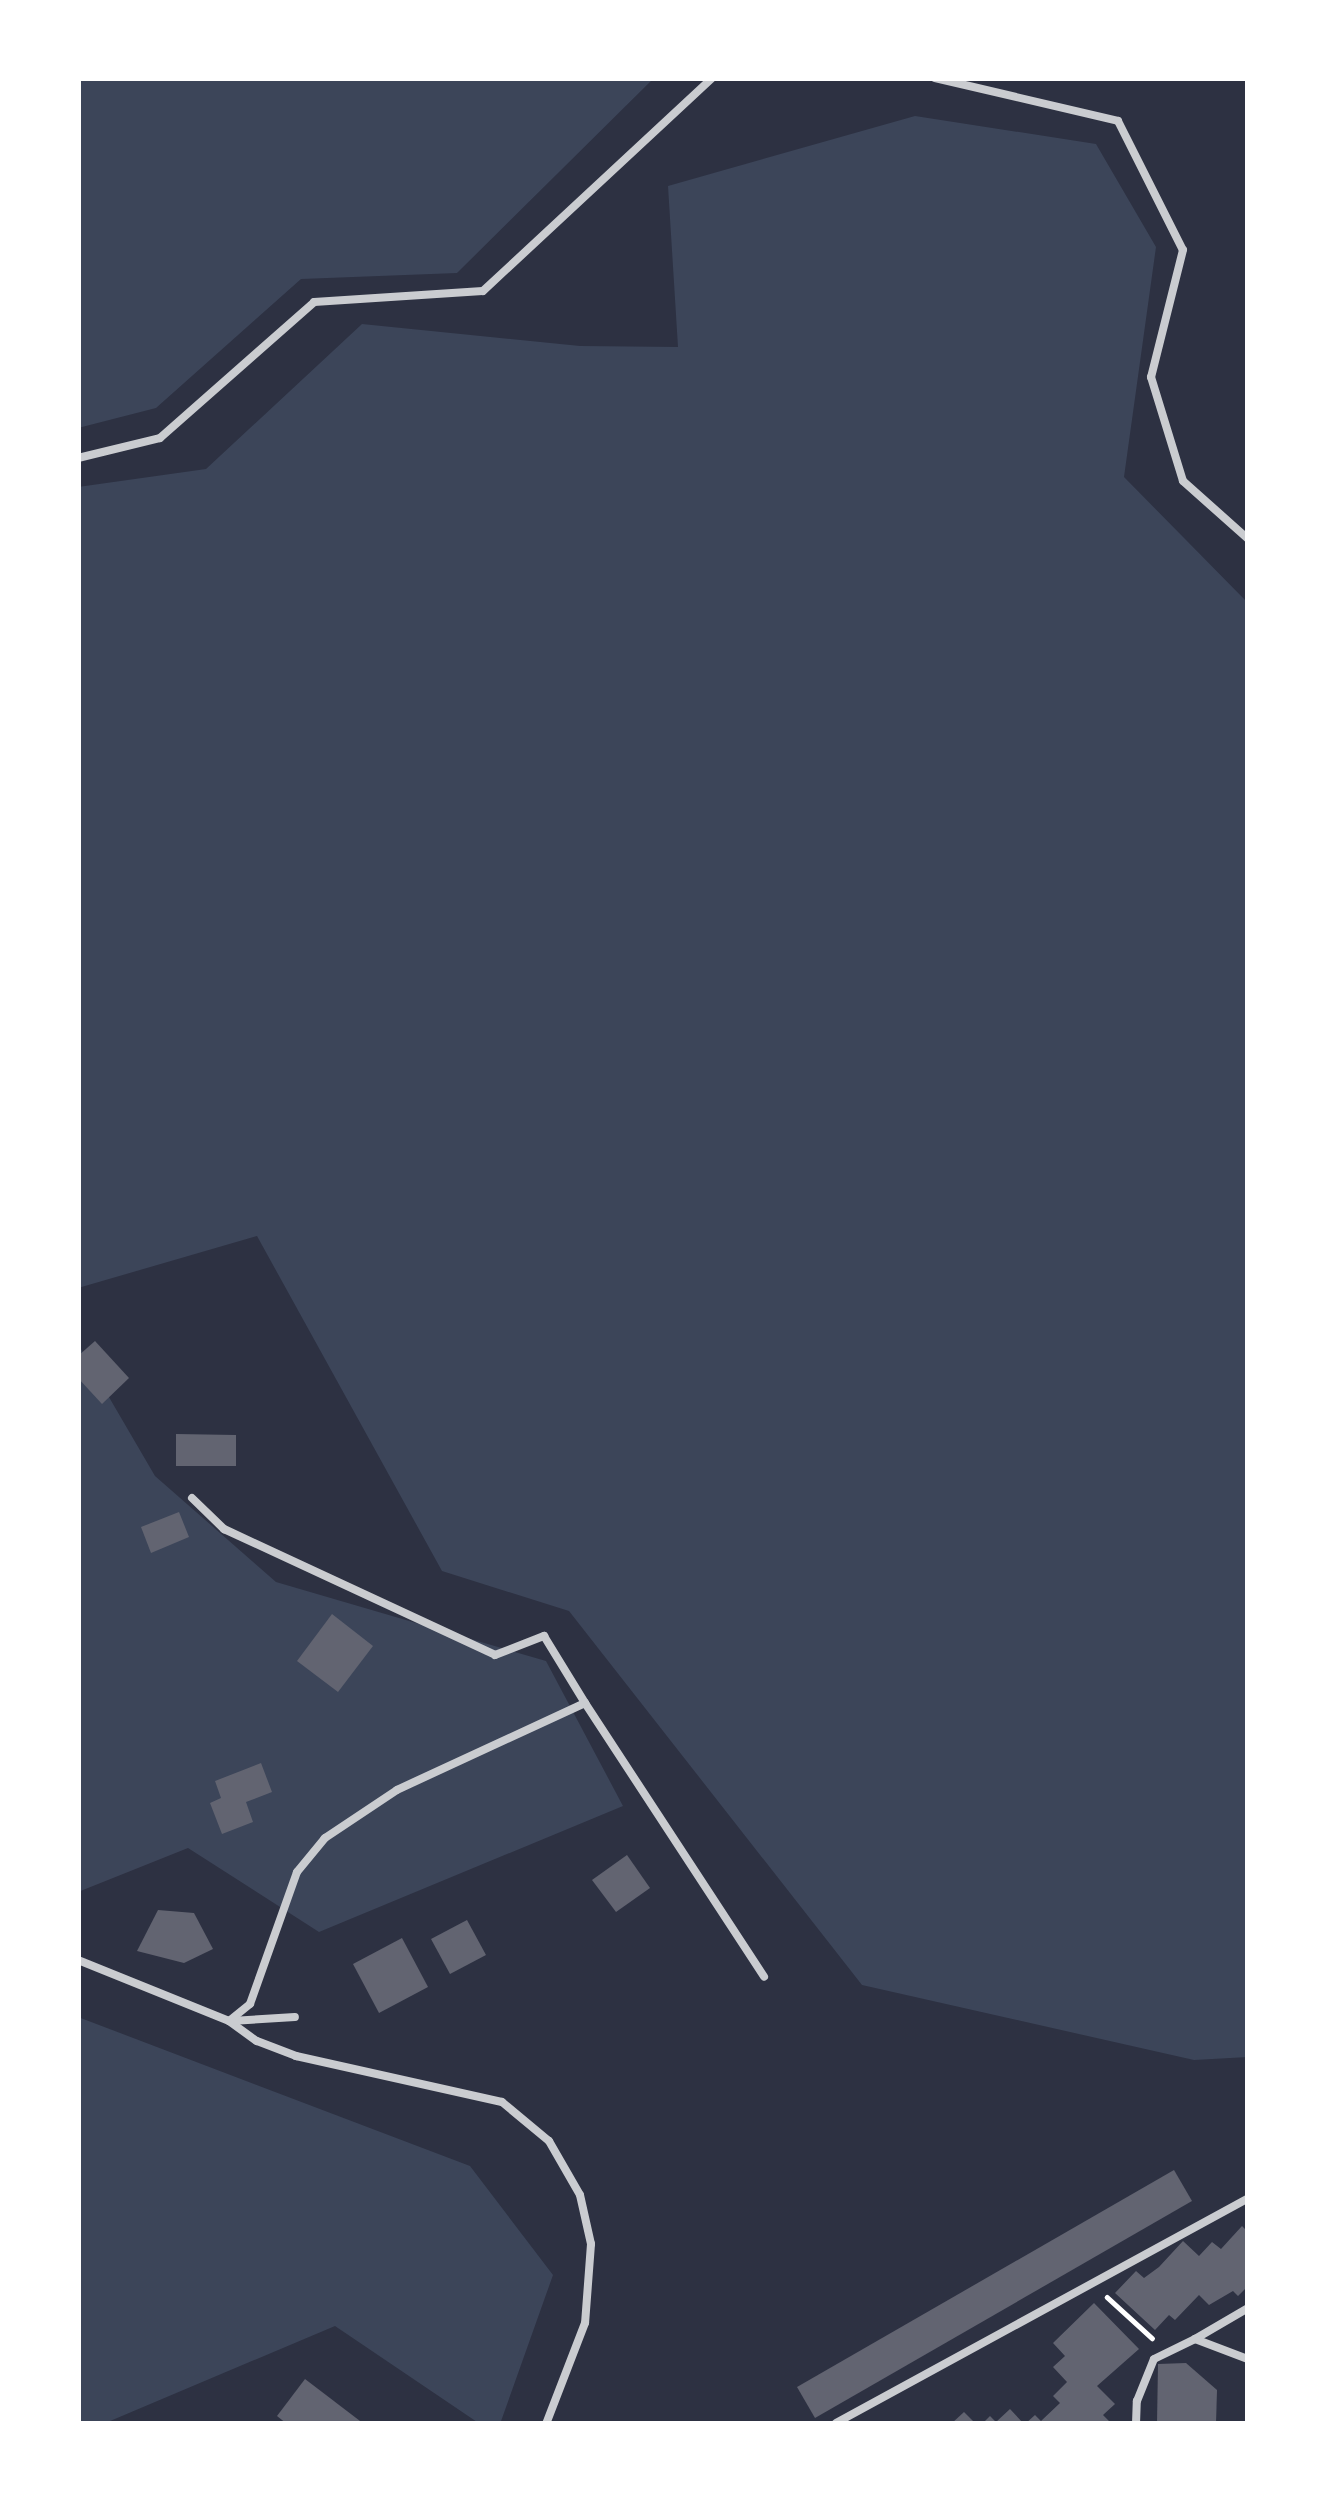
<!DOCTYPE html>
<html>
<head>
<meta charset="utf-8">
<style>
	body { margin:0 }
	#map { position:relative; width:1326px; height:2502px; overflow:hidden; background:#2d3142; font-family:"Roboto Serif",serif }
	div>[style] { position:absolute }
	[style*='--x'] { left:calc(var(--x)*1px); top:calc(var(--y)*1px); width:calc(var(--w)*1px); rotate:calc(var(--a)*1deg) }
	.green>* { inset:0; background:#3c4559 }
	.building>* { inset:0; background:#626471 }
	.path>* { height:4.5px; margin:-2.25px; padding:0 2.25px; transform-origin:2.25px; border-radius:2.25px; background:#fff }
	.service>* { height:8px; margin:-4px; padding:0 4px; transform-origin:4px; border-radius:4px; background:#caccd0 }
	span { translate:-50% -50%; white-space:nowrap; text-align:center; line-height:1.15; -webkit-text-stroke:12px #fff; paint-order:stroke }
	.frame { position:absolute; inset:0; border:81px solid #fff; pointer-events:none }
</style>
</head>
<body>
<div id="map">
	<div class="green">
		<i style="clip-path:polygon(78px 78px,654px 78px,457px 273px,301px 279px,156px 408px,78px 428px)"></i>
		<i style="clip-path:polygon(915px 116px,1096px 144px,1156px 247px,1124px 477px,1248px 603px,1248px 2057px,1194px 2060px,862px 1985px,569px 1611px,442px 1571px,257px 1236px,78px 1288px,78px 487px,206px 469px,362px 324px,580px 346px,678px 347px,668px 186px)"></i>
		<i style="clip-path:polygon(78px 1344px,155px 1476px,276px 1582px,546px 1661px,623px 1806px,319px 1932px,188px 1848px,78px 1892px)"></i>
		<i style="clip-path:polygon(78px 2017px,470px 2166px,553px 2275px,500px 2424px,480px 2424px,335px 2326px,103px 2424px,78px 2424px)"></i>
	</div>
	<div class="building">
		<i style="clip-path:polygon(95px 1341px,129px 1378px,102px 1404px,78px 1378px,78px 1356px)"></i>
		<i style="clip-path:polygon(176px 1434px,236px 1435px,236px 1466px,176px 1466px)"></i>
		<i style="clip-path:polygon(179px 1512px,189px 1537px,151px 1553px,141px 1527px)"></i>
		<i style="clip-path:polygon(332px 1614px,373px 1646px,338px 1692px,297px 1661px)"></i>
		<i style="clip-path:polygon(261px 1763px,272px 1792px,246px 1802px,253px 1822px,222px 1834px,210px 1803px,221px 1798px,215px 1781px)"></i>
		<i style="clip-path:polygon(627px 1855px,650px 1888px,616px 1912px,592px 1880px)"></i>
		<i style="clip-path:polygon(158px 1910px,194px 1913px,213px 1949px,184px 1963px,137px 1951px)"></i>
		<i style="clip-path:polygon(467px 1920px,486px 1955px,450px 1974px,431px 1939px)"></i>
		<i style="clip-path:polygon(402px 1938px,428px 1987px,379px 2013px,353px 1964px)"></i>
		<i style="clip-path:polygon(1174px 2170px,1192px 2201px,815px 2418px,797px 2387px)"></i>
		<i style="clip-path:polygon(1242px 2226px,1248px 2232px,1248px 2286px,1238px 2296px,1233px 2291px,1209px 2305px,1199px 2295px,1175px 2320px,1169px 2315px,1155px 2330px,1115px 2293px,1136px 2271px,1144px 2278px,1159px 2267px,1183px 2241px,1199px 2256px,1212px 2242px,1221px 2249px)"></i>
		<i style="clip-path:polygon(1094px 2303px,1139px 2349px,1097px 2386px,1115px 2404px,1103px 2415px,1112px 2424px,1025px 2424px,1035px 2415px,1041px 2421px,1060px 2403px,1053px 2396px,1067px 2382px,1053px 2367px,1065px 2356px,1053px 2343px)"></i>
		<i style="clip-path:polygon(1186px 2363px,1217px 2390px,1216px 2424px,1157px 2424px,1158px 2364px)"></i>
		<i style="clip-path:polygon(305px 2379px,364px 2424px,287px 2424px,277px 2416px)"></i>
		<i style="clip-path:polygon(1010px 2409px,1024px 2424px,982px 2424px,990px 2416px,996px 2422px)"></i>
		<i style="clip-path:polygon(964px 2412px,976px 2424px,951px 2424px)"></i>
	</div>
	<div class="path">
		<i style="--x:1107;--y:2297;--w:61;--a:42.3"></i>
	</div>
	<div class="service">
		<i style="--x:935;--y:78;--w:188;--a:13.2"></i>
		<i style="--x:1118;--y:121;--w:144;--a:63.3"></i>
		<i style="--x:1183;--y:250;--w:131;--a:104.1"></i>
		<i style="--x:1151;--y:377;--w:109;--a:72.9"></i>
		<i style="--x:1183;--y:481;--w:87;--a:41.7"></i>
		<i style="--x:78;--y:458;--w:84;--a:-13.7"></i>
		<i style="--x:160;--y:438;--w:205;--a:-41.4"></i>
		<i style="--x:314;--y:302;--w:169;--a:-3.7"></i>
		<i style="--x:483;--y:291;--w:313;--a:-42.9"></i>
		<i style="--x:192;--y:1498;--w:45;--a:44.1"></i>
		<i style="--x:224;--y:1529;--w:299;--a:24.9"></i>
		<i style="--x:495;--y:1655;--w:53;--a:-21.2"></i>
		<i style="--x:544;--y:1636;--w:79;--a:58.5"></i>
		<i style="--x:585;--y:1703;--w:207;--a:155.2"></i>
		<i style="--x:397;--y:1790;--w:87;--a:146.3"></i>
		<i style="--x:325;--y:1838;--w:44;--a:129.5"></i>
		<i style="--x:297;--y:1872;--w:140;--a:109.6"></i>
		<i style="--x:250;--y:2004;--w:27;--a:141"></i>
		<i style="--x:585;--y:1703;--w:327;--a:56.8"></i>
		<i style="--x:78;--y:1960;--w:163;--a:22"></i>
		<i style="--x:229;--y:2021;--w:34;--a:36"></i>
		<i style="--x:257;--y:2041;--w:42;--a:21"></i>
		<i style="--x:296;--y:2056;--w:211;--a:12.6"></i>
		<i style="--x:502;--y:2102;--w:61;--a:39.7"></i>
		<i style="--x:549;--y:2141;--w:62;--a:60.1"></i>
		<i style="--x:580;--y:2195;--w:50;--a:77.3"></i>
		<i style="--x:591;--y:2244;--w:79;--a:94.3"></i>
		<i style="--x:585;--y:2323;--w:108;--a:111.1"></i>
		<i style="--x:231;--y:2021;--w:64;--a:-3.6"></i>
		<i style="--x:1195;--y:2339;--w:61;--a:-30.3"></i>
		<i style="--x:836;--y:2423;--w:469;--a:-28.6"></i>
		<i style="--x:1136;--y:2424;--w:23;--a:-88"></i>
		<i style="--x:1137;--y:2401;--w:45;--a:-68"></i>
		<i style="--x:1154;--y:2359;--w:46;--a:-26"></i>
		<i style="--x:1195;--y:2339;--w:57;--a:20.7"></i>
	</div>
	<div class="frame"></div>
</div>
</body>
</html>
